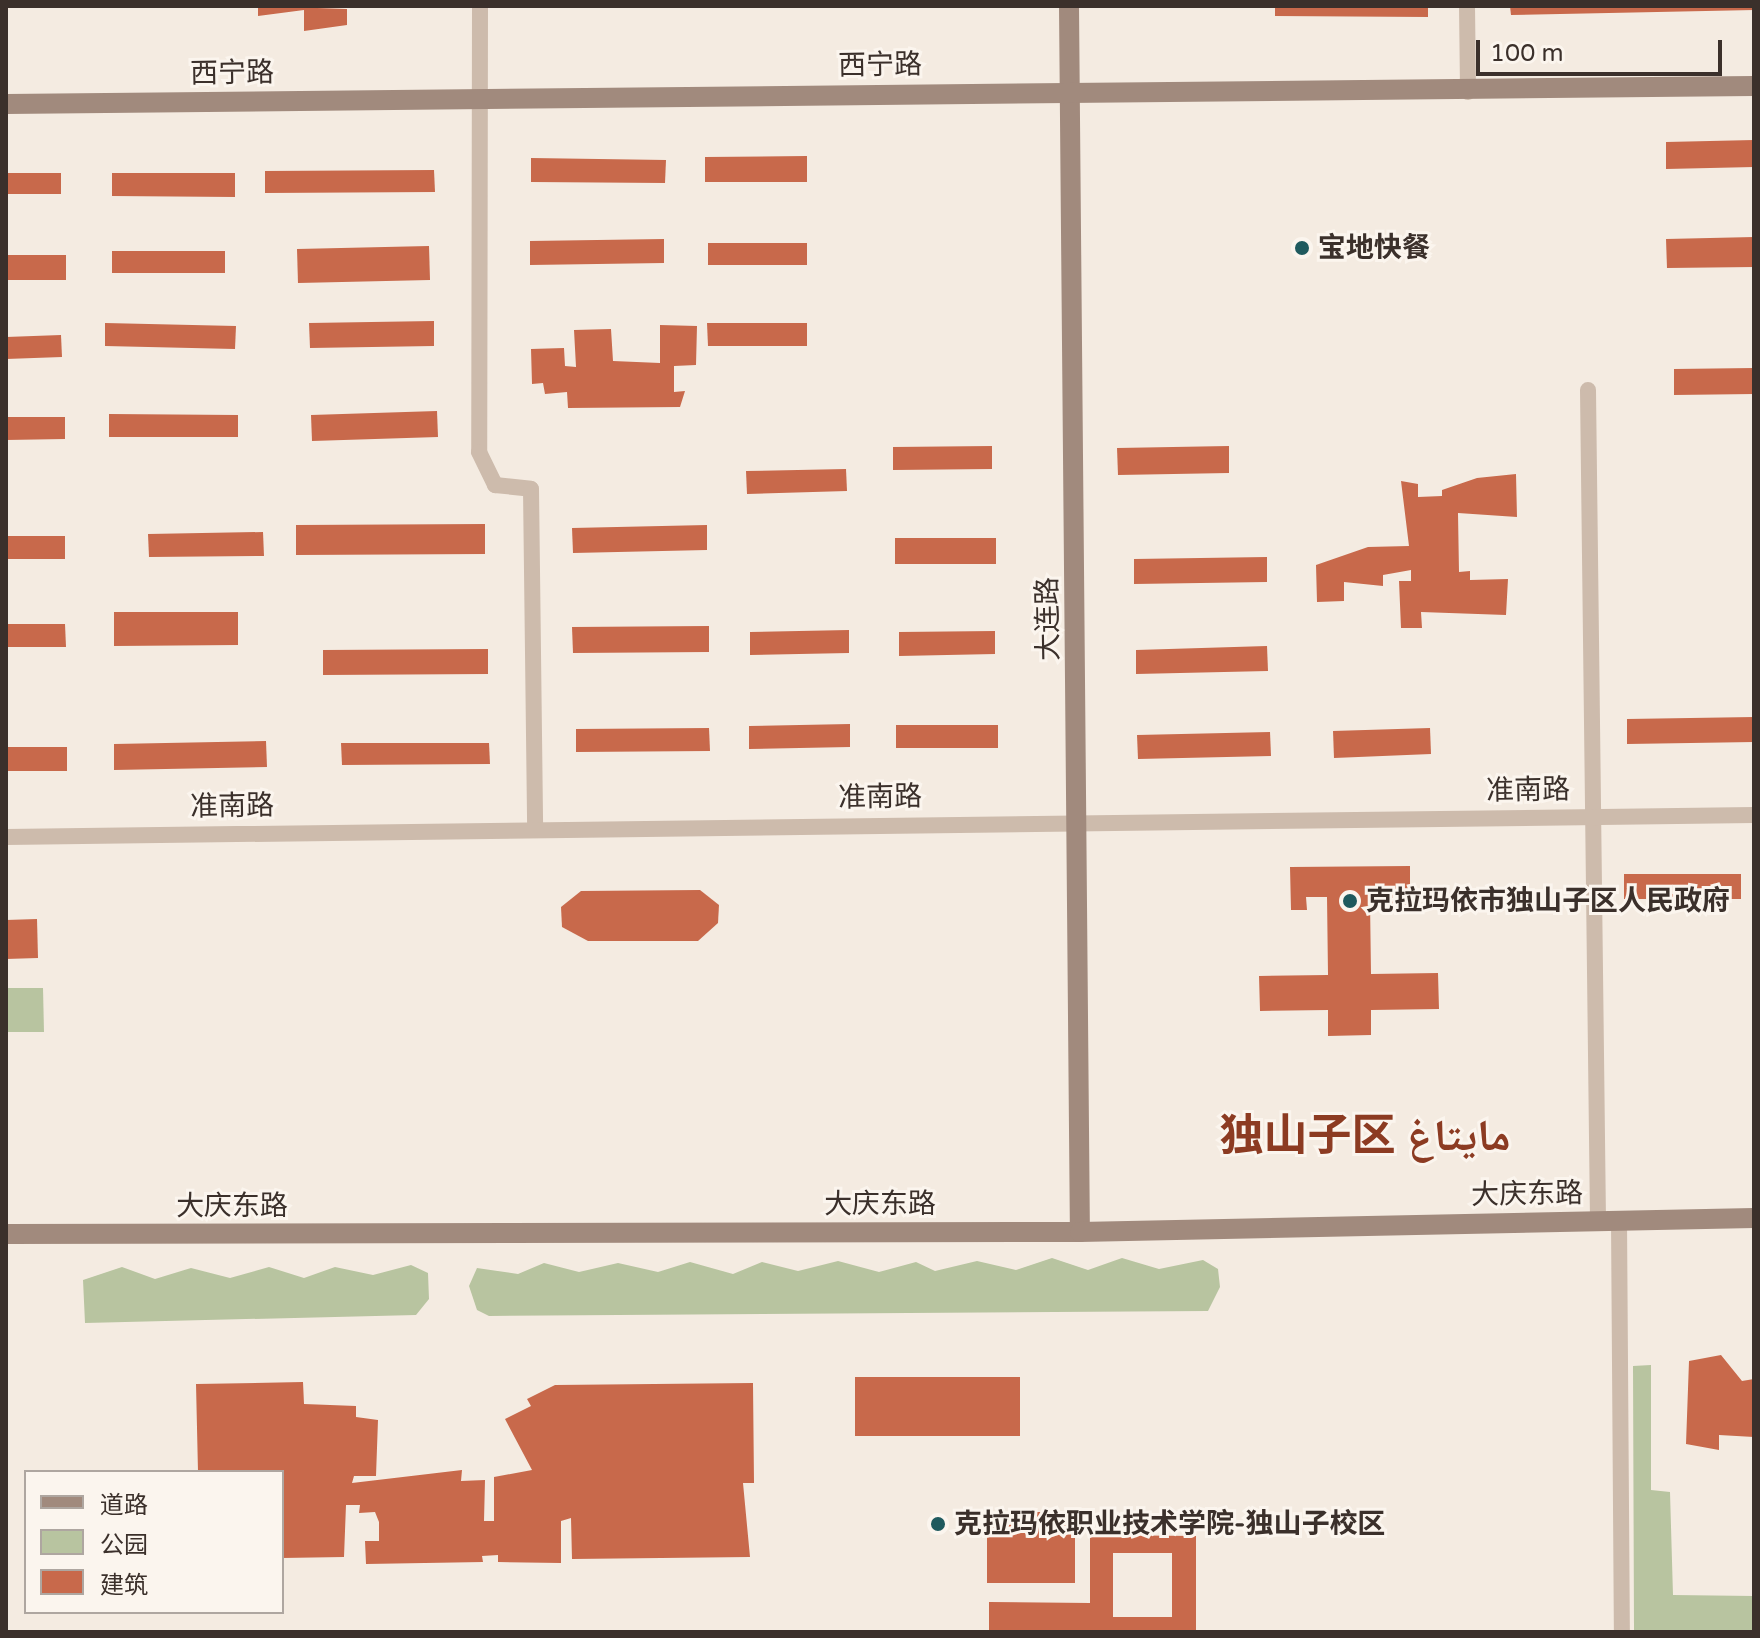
<!DOCTYPE html>
<html>
<head>
<meta charset="utf-8">
<style>
	body { margin:0 }
	#map { position:relative; width:1760px; height:1638px; overflow:hidden; background:#f4ebe1; font-family:"Varela Round","Noto Naskh Arabic","Noto Sans SC",sans-serif }
	div>[style] { position:absolute }
	[style*='--x'] { left:calc(var(--x)*1px); top:calc(var(--y)*1px); width:calc(var(--w)*1px); rotate:calc(var(--a)*1deg) }
	.green>* { inset:0; background:#b8c4a0 }
	.building>* { inset:0; background:#c8694b }
	.street>* { height:16px; margin:-8px; padding:0 8px; transform-origin:8px; border-radius:8px; background:#cdbbac }
	.secondary>* { height:20px; margin:-10px; padding:0 10px; transform-origin:10px; border-radius:10px; background:#a18a7d }
	.dots>* { width:22px; height:22px; translate:-50% -50%; box-sizing:border-box; border:4px solid #fbf5ee; border-radius:50% }
	span { translate:-50% -50%; white-space:nowrap; text-align:center; line-height:1.15; -webkit-text-stroke:6px #fbf5ee; paint-order:stroke }
	.street-label { font-size:28px; color:#3b302b }
	.poi-label { font-size:28px; color:#3b302b; font-weight:700 }
	.left { translate:0 -50%; text-align:left }
	.town-label { font-size:44px; color:#8c3b22; font-weight:700 }
	.frame { position:absolute; inset:0; border:8px solid #3b302b; pointer-events:none }
	.legend { position:absolute; left:24px; top:1470px; width:260px; height:144px; box-sizing:border-box; background:#fbf5ee; border:2px solid #aea6a0; margin:0; padding:10px 14px; list-style:none; font-size:24px; color:#3b302b }
	.legend li { display:flex; align-items:center; gap:16px; height:40px }
	.legend b { width:40px; border:2px solid #aea6a0 }
	.scale { position:absolute; left:1476px; top:40px; width:246px; height:36px; box-sizing:border-box; border:4px solid #3b302b; border-top:0; padding-left:10px; font-size:24px; line-height:28px; white-space:nowrap; color:#3b302b; -webkit-text-stroke:6px #fbf5ee; paint-order:stroke }
</style>
</head>
<body>
<div id="map">
	<div class="green">
		<i style="clip-path:polygon(6px 988px,43px 988px,44px 1032px,6px 1032px)"></i>
		<i style="clip-path:polygon(1052px 1258px,1088px 1270px,1122px 1258px,1159px 1269px,1203px 1260px,1218px 1269px,1220px 1287px,1208px 1311px,489px 1316px,477px 1310px,469px 1286px,477px 1268px,518px 1274px,544px 1263px,579px 1272px,618px 1263px,658px 1272px,690px 1262px,733px 1274px,762px 1262px,798px 1271px,838px 1261px,879px 1272px,916px 1262px,935px 1271px,977px 1261px,1016px 1270px)"></i>
		<i style="clip-path:polygon(411px 1265px,428px 1273px,429px 1299px,416px 1315px,85px 1323px,83px 1280px,122px 1267px,155px 1279px,191px 1268px,230px 1278px,269px 1267px,304px 1278px,335px 1267px,373px 1275px)"></i>
		<i style="clip-path:polygon(1651px 1365px,1651px 1490px,1670px 1492px,1673px 1595px,1754px 1596px,1754px 1632px,1634px 1632px,1633px 1366px)"></i>
	</div>
	<div class="building">
		<i style="clip-path:polygon(258px 6px,347px 9px,347px 25px,304px 31px,304px 10px,258px 16px)"></i>
		<i style="clip-path:polygon(1275px 6px,1428px 6px,1428px 17px,1275px 16px)"></i>
		<i style="clip-path:polygon(1510px 6px,1754px 6px,1754px 10px,1511px 15px)"></i>
		<i style="clip-path:polygon(1754px 140px,1754px 167px,1666px 169px,1666px 142px)"></i>
		<i style="clip-path:polygon(807px 156px,807px 182px,705px 182px,705px 157px)"></i>
		<i style="clip-path:polygon(531px 158px,666px 160px,665px 183px,531px 182px)"></i>
		<i style="clip-path:polygon(434px 170px,435px 192px,265px 193px,265px 171px)"></i>
		<i style="clip-path:polygon(6px 173px,61px 173px,61px 194px,6px 194px)"></i>
		<i style="clip-path:polygon(112px 173px,235px 173px,235px 197px,112px 196px)"></i>
		<i style="clip-path:polygon(1754px 237px,1754px 267px,1667px 268px,1666px 239px)"></i>
		<i style="clip-path:polygon(664px 239px,664px 263px,530px 265px,530px 241px)"></i>
		<i style="clip-path:polygon(708px 243px,807px 243px,807px 265px,708px 265px)"></i>
		<i style="clip-path:polygon(429px 246px,430px 280px,298px 283px,297px 249px)"></i>
		<i style="clip-path:polygon(112px 251px,225px 251px,225px 273px,112px 273px)"></i>
		<i style="clip-path:polygon(6px 255px,66px 255px,66px 280px,6px 280px)"></i>
		<i style="clip-path:polygon(434px 321px,434px 346px,310px 348px,309px 323px)"></i>
		<i style="clip-path:polygon(105px 323px,236px 326px,235px 349px,105px 346px)"></i>
		<i style="clip-path:polygon(707px 323px,807px 323px,807px 346px,708px 346px)"></i>
		<i style="clip-path:polygon(660px 325px,697px 326px,696px 365px,674px 366px,674px 392px,685px 391px,680px 407px,568px 408px,567px 392px,545px 394px,543px 383px,532px 384px,531px 349px,564px 348px,565px 366px,576px 367px,574px 330px,611px 329px,613px 361px,660px 363px)"></i>
		<i style="clip-path:polygon(61px 335px,62px 357px,6px 359px,6px 337px)"></i>
		<i style="clip-path:polygon(1754px 368px,1754px 394px,1674px 395px,1674px 369px)"></i>
		<i style="clip-path:polygon(437px 411px,438px 437px,312px 441px,311px 415px)"></i>
		<i style="clip-path:polygon(109px 414px,238px 415px,238px 437px,109px 437px)"></i>
		<i style="clip-path:polygon(6px 417px,65px 417px,65px 439px,6px 440px)"></i>
		<i style="clip-path:polygon(992px 446px,992px 469px,893px 470px,893px 447px)"></i>
		<i style="clip-path:polygon(1229px 446px,1229px 473px,1118px 475px,1117px 448px)"></i>
		<i style="clip-path:polygon(846px 469px,847px 491px,747px 494px,746px 471px)"></i>
		<i style="clip-path:polygon(1516px 474px,1517px 517px,1458px 513px,1459px 572px,1470px 571px,1470px 580px,1508px 579px,1506px 615px,1421px 612px,1422px 628px,1401px 628px,1399px 581px,1411px 581px,1411px 570px,1383px 575px,1383px 586px,1344px 582px,1344px 601px,1317px 602px,1316px 565px,1368px 547px,1409px 546px,1401px 481px,1418px 484px,1418px 497px,1442px 496px,1442px 490px,1477px 478px)"></i>
		<i style="clip-path:polygon(485px 524px,485px 554px,296px 555px,296px 525px)"></i>
		<i style="clip-path:polygon(707px 525px,707px 550px,573px 553px,572px 528px)"></i>
		<i style="clip-path:polygon(263px 532px,264px 556px,149px 557px,148px 534px)"></i>
		<i style="clip-path:polygon(6px 536px,65px 536px,65px 559px,6px 559px)"></i>
		<i style="clip-path:polygon(895px 538px,996px 538px,996px 564px,895px 564px)"></i>
		<i style="clip-path:polygon(1267px 557px,1267px 582px,1134px 584px,1134px 559px)"></i>
		<i style="clip-path:polygon(114px 612px,238px 612px,238px 645px,114px 646px)"></i>
		<i style="clip-path:polygon(6px 624px,65px 624px,66px 647px,6px 647px)"></i>
		<i style="clip-path:polygon(709px 626px,709px 652px,573px 653px,572px 627px)"></i>
		<i style="clip-path:polygon(849px 630px,849px 653px,750px 655px,750px 632px)"></i>
		<i style="clip-path:polygon(995px 631px,995px 654px,899px 656px,899px 632px)"></i>
		<i style="clip-path:polygon(1267px 646px,1268px 671px,1136px 674px,1136px 650px)"></i>
		<i style="clip-path:polygon(488px 649px,488px 674px,323px 675px,323px 650px)"></i>
		<i style="clip-path:polygon(1754px 717px,1754px 742px,1627px 744px,1627px 719px)"></i>
		<i style="clip-path:polygon(850px 724px,850px 747px,749px 749px,749px 726px)"></i>
		<i style="clip-path:polygon(896px 725px,998px 725px,998px 748px,896px 748px)"></i>
		<i style="clip-path:polygon(709px 728px,710px 751px,576px 752px,576px 729px)"></i>
		<i style="clip-path:polygon(1430px 728px,1431px 754px,1334px 758px,1333px 731px)"></i>
		<i style="clip-path:polygon(1270px 732px,1271px 756px,1138px 759px,1137px 735px)"></i>
		<i style="clip-path:polygon(266px 741px,267px 767px,114px 770px,114px 744px)"></i>
		<i style="clip-path:polygon(341px 743px,489px 743px,490px 764px,342px 765px)"></i>
		<i style="clip-path:polygon(6px 747px,67px 747px,67px 771px,6px 771px)"></i>
		<i style="clip-path:polygon(1410px 866px,1410px 909px,1370px 901px,1371px 974px,1438px 973px,1439px 1009px,1371px 1010px,1371px 1035px,1328px 1036px,1328px 1010px,1260px 1011px,1259px 976px,1328px 975px,1327px 897px,1306px 897px,1307px 910px,1291px 910px,1290px 867px)"></i>
		<i style="clip-path:polygon(1624px 874px,1741px 874px,1741px 899px,1624px 899px)"></i>
		<i style="clip-path:polygon(700px 890px,719px 905px,718px 923px,698px 941px,588px 941px,562px 927px,561px 907px,581px 891px)"></i>
		<i style="clip-path:polygon(37px 919px,38px 958px,6px 959px,6px 920px)"></i>
		<i style="clip-path:polygon(1721px 1355px,1742px 1381px,1754px 1379px,1754px 1437px,1719px 1435px,1719px 1450px,1686px 1444px,1689px 1361px)"></i>
		<i style="clip-path:polygon(855px 1377px,1020px 1377px,1020px 1436px,855px 1436px)"></i>
		<i style="clip-path:polygon(303px 1382px,304px 1404px,356px 1406px,356px 1417px,378px 1420px,376px 1476px,354px 1476px,352px 1483px,462px 1470px,461px 1481px,485px 1480px,484px 1521px,494px 1521px,494px 1477px,532px 1470px,505px 1419px,531px 1406px,527px 1399px,555px 1385px,753px 1383px,754px 1483px,743px 1483px,750px 1557px,572px 1559px,571px 1518px,561px 1521px,561px 1563px,498px 1562px,498px 1555px,482px 1556px,483px 1562px,366px 1564px,365px 1541px,379px 1541px,379px 1522px,375px 1512px,359px 1513px,360px 1505px,346px 1505px,344px 1557px,282px 1558px,282px 1472px,198px 1472px,196px 1384px)"></i>
		<i style="clip-path:polygon(987px 1512px,1075px 1512px,1075px 1583px,987px 1583px)"></i>
		<i style="clip-path:polygon(evenodd,1090px 1535px,1196px 1536px,1196px 1632px,989px 1632px,989px 1602px,1090px 1603px,1090px 1535px,1113px 1553px,1172px 1553px,1172px 1617px,1113px 1617px,1113px 1553px)"></i>
	</div>
	<div class="street">
		<i style="--x:480;--y:6;--w:446;--a:90.1"></i>
		<i style="--x:479;--y:452;--w:37;--a:64"></i>
		<i style="--x:495;--y:485;--w:36;--a:6"></i>
		<i style="--x:531;--y:489;--w:337;--a:89.3"></i>
		<i style="--x:1467;--y:6;--w:86;--a:89.3"></i>
		<i style="--x:1588;--y:390;--w:831;--a:89.31"></i>
		<i style="--x:6;--y:837;--w:1748;--a:-0.72"></i>
		<i style="--x:1619;--y:1220;--w:412;--a:89.6"></i>
	</div>
	<div class="secondary">
		<i style="--x:1069;--y:6;--w:1226;--a:89.49"></i>
		<i style="--x:6;--y:104;--w:1748;--a:-0.59"></i>
		<i style="--x:6;--y:1234;--w:1074;--a:-0.11"></i>
		<i style="--x:1080;--y:1232;--w:674;--a:-1.19"></i>
	</div>
	<div class="dots">
		<i style="left:1302px;top:248px;background:#1f5a5e"></i>
		<i style="left:1350px;top:901px;background:#1f5a5e"></i>
		<i style="left:938px;top:1524px;background:#1f5a5e"></i>
	</div>
	<div class="street-label">
		<span style="left:880px;top:65px;rotate:-1deg">西宁路</span>
		<span style="left:232px;top:73px;rotate:-1deg">西宁路</span>
		<span style="left:1048px;top:619px;rotate:-91deg">大连路</span>
		<span style="left:1528px;top:790px;rotate:-1deg">准南路</span>
		<span style="left:880px;top:797px;rotate:-1deg">准南路</span>
		<span style="left:232px;top:806px;rotate:-1deg">准南路</span>
		<span style="left:1527px;top:1194px;rotate:-1deg">大庆东路</span>
		<span style="left:880px;top:1204px">大庆东路</span>
		<span style="left:232px;top:1206px">大庆东路</span>
	</div>
	<div class="poi-label">
		<span class="left" style="left:1318px;top:248px">宝地快餐</span>
		<span class="left" style="left:1366px;top:901px">克拉玛依市独山子区人民政府</span>
		<span class="left" style="left:954px;top:1524px">克拉玛依职业技术学院-独山子校区</span>
	</div>
	<div class="town-label">
		<span style="left:1365px;top:1137px">独山子区 مايتاغ</span>
	</div>
	<div class="frame"></div>
	<ul class="legend">
	<li><b style="height:10px;background:#a18a7d"></b>道路</li>
	<li><b style="height:22px;background:#b8c4a0"></b>公园</li>
	<li><b style="height:22px;background:#c8694b"></b>建筑</li>
	</ul>
	<div class="scale">100 m</div>
</div>
</body>
</html>
